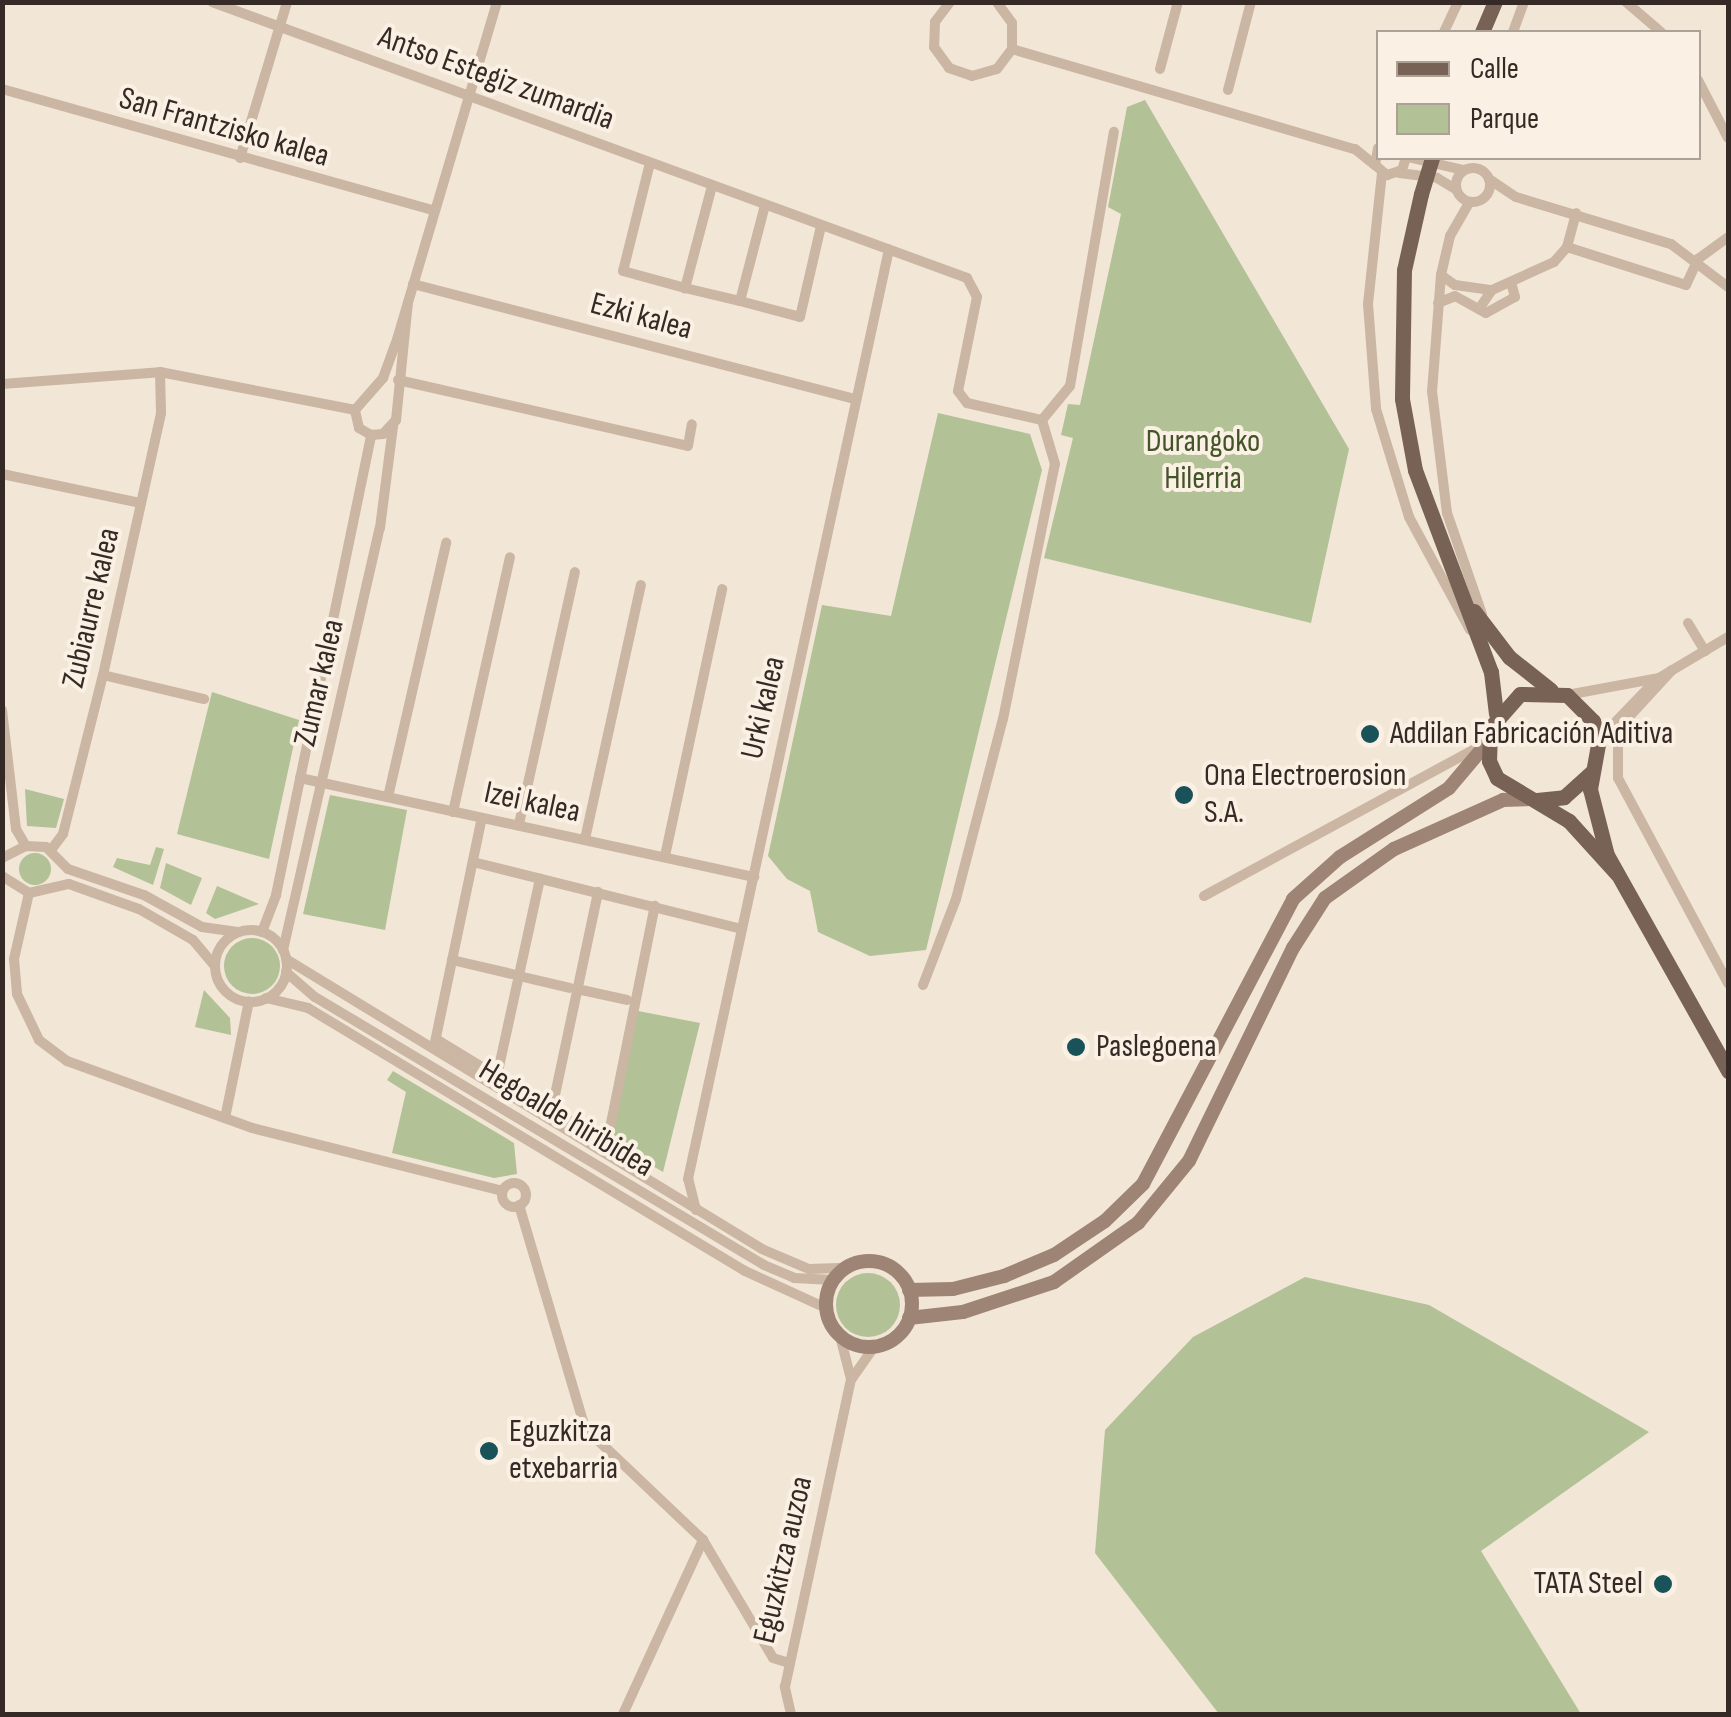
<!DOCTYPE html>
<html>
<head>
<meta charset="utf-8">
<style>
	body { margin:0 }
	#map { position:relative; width:1731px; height:1717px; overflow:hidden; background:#f2e6d7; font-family:"Sofia Sans Condensed",sans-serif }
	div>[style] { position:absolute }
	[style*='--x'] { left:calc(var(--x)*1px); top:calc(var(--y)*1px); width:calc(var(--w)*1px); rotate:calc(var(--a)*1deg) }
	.green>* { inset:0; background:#b2c196 }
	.round { border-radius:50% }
	.minor>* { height:10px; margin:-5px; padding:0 5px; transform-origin:5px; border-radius:5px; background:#cab6a2 }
	.minor>.ring { margin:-5px; padding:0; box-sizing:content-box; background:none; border:10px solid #cab6a2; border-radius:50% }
	.secondary>* { height:14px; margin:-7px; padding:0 7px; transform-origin:7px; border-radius:7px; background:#9e8474 }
	.secondary>.ring { margin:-7px; padding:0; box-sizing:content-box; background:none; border:14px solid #9e8474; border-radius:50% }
	.primary>* { height:15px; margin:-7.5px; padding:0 7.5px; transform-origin:7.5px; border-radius:7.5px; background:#786255 }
	.primary-bridge>* { height:15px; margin:-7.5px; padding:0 7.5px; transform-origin:7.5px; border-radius:7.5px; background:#786255 }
	.dots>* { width:28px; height:28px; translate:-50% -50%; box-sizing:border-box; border:5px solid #faf0e3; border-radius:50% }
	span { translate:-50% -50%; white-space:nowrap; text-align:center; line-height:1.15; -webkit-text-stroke:8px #faf0e3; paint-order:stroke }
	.street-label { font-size:32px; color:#352a25 }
	.park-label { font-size:32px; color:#425428 }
	.poi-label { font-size:32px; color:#352a25 }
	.left { translate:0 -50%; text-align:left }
	.right { translate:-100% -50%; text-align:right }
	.frame { position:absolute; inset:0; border:5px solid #352a25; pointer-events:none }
	.legend { position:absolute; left:1376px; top:30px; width:325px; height:130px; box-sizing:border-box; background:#faf0e3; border:2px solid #aba197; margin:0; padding:12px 18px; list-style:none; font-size:30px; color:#352a25 }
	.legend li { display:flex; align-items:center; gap:20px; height:50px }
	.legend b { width:50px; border:2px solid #aba197 }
</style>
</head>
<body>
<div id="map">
	<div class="green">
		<i style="clip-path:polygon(1145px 100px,1349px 449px,1311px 623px,1044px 558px,1073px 438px,1061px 435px,1068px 404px,1080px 405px,1121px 214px,1108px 207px,1127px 107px)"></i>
		<i style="clip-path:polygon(938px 413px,1030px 434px,1042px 470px,926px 950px,870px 956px,818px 932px,810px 891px,787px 879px,768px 856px,822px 605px,891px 616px)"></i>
		<i style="clip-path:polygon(212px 692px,299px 720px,269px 859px,177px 834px)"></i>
		<i style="clip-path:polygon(25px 789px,64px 799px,56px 828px,27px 826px)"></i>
		<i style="clip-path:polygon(330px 795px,407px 810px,385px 930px,303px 914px)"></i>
		<i style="clip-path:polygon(156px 847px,164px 849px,153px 885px,113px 867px,117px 858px,150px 865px)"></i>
		<i class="round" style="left:19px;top:853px;width:32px;height:32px"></i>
		<i style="clip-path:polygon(166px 863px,202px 878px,191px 905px,160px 888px)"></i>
		<i style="clip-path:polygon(217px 886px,259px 904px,215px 919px,206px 913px)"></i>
		<i class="round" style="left:224px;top:938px;width:56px;height:56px"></i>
		<i style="clip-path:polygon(204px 990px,230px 1018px,231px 1035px,195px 1027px)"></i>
		<i style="clip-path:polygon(638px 1011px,700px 1023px,663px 1172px,610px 1141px)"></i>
		<i style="clip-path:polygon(393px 1071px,514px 1143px,517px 1174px,494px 1178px,392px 1153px,406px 1092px,387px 1080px)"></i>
		<i class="round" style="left:836px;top:1273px;width:64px;height:64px"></i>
		<i style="clip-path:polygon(1305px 1277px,1429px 1305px,1649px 1432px,1481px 1551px,1581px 1714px,1219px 1714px,1095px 1553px,1105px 1430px,1193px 1337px)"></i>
	</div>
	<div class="minor">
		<i style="--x:212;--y:2;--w:804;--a:20.08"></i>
		<i style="--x:967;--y:278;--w:21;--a:62"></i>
		<i style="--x:977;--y:297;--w:96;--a:101.4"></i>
		<i style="--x:958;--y:391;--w:15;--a:53"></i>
		<i style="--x:967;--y:403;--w:77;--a:12.8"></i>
		<i style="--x:1042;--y:420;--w:44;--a:-50.5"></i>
		<i style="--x:1070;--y:386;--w:258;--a:-80.2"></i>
		<i style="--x:950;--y:2;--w:25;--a:127"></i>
		<i style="--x:935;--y:22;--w:25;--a:92"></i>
		<i style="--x:934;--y:47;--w:26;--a:54"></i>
		<i style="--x:949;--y:68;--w:24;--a:19"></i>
		<i style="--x:972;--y:76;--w:26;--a:-16"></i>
		<i style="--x:997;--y:69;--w:25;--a:-53"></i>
		<i style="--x:1012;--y:49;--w:26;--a:-90"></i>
		<i style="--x:1012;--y:23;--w:26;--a:-126"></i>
		<i style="--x:1626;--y:2;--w:46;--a:40.6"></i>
		<i style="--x:1444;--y:32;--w:33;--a:-65"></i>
		<i style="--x:1513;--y:32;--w:32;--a:-70"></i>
		<i style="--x:1012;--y:49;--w:357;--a:16.3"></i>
		<i style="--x:1355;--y:149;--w:26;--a:39"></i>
		<i style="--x:1160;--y:69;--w:69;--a:-75"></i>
		<i style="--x:1698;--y:80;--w:65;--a:62.7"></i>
		<i style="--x:2;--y:89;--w:447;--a:15.7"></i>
		<i style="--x:1228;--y:90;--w:91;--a:-75.4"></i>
		<i style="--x:1378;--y:148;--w:17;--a:100"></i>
		<i style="--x:1375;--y:165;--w:16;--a:40"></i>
		<i style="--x:1387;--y:175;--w:16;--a:-18"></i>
		<i style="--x:1402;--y:170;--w:13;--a:-72"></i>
		<i style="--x:240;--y:158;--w:163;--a:-73.2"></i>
		<i style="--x:1412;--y:158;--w:52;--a:13.2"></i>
		<i style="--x:650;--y:163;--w:111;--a:104"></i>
		<i style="--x:623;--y:271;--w:64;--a:15.3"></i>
		<i class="ring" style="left:1456px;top:168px;width:24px;height:24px"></i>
		<i style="--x:1382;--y:173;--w:132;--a:96.1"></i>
		<i style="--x:1368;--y:304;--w:105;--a:85.6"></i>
		<i style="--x:1376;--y:409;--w:113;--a:73"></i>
		<i style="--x:1409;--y:517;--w:128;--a:61.6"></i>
		<i style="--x:1399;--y:173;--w:38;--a:7"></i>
		<i style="--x:1437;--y:178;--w:21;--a:31"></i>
		<i style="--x:1489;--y:179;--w:32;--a:34"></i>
		<i style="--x:1516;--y:197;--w:162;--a:16.9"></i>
		<i style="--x:1671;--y:244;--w:71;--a:37"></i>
		<i style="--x:712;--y:186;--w:106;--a:104.8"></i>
		<i style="--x:685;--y:288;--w:57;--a:13.3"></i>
		<i style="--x:740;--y:301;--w:99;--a:-75.4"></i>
		<i style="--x:1469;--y:203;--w:38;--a:120"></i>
		<i style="--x:1450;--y:236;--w:40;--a:103"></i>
		<i style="--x:1441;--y:275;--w:116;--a:94.4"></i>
		<i style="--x:1432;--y:391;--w:123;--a:83"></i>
		<i style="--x:1447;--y:513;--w:107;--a:70.9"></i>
		<i style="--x:1567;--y:247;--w:125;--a:17.7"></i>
		<i style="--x:1686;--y:285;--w:29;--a:-65"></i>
		<i style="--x:1698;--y:259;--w:37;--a:-36"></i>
		<i style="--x:1441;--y:275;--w:17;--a:36"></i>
		<i style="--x:1455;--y:285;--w:37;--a:8"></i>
		<i style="--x:413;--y:284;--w:458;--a:14.6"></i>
		<i style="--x:740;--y:301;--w:62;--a:14.9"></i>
		<i style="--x:800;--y:317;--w:93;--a:-77"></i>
		<i style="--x:408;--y:302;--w:119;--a:95.8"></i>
		<i style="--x:396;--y:420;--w:19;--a:133"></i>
		<i style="--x:383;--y:434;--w:12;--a:175"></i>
		<i style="--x:371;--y:435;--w:14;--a:-150"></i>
		<i style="--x:359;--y:428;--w:18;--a:-103"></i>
		<i style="--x:355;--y:410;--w:43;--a:-48.8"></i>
		<i style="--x:383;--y:378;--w:37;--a:-70"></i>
		<i style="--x:396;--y:343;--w:356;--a:-73.5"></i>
		<i style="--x:1438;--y:303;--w:18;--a:-22"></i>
		<i style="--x:1455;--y:296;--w:35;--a:29"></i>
		<i style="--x:1486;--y:313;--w:33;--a:-29"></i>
		<i style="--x:1515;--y:297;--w:11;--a:-105"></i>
		<i style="--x:1479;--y:309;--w:23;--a:-56"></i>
		<i style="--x:1492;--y:290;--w:68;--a:-24.3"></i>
		<i style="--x:1554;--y:262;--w:20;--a:-49"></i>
		<i style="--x:1567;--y:247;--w:35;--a:-75"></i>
		<i style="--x:398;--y:380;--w:297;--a:12.8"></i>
		<i style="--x:688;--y:446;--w:22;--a:-80"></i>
		<i style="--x:2;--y:384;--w:158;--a:-4.3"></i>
		<i style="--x:160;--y:372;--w:199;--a:11"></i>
		<i style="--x:2;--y:474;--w:142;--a:11.8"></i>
		<i style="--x:1688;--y:623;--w:33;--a:59"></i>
		<i style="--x:1672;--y:670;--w:64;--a:132.5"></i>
		<i style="--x:1629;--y:717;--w:31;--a:111"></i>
		<i style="--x:1618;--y:746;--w:32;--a:90"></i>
		<i style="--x:1618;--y:778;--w:233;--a:61.8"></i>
		<i style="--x:103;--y:675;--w:104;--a:13.4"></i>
		<i style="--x:1567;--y:695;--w:94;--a:-10.5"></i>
		<i style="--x:1659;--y:678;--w:80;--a:-30.7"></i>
		<i style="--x:2;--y:710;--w:120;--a:83.3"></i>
		<i style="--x:16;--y:829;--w:20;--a:60"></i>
		<i style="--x:1599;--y:739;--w:79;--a:-46"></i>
		<i style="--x:300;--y:778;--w:465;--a:12.3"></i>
		<i style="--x:388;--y:797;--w:261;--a:-77.1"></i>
		<i style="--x:453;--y:812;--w:261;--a:-77.4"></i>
		<i style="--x:519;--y:824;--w:258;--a:-77.5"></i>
		<i style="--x:585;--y:839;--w:260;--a:-77.6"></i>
		<i style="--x:51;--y:850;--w:20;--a:-53"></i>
		<i style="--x:63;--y:834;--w:164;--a:-75.9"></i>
		<i style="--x:103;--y:675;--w:268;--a:-77.5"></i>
		<i style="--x:161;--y:413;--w:41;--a:-91.4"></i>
		<i style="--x:665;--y:856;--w:273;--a:-77.9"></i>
		<i style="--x:2;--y:858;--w:27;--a:-27"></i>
		<i style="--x:26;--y:846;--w:20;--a:3"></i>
		<i style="--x:46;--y:847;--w:31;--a:45"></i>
		<i style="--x:68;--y:869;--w:80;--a:18.9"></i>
		<i style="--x:144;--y:895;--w:66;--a:28.9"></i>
		<i style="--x:202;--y:927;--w:36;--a:8"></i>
		<i style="--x:473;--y:862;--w:277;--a:14"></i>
		<i style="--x:2;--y:876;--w:32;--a:32"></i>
		<i style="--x:29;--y:893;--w:41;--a:-12.7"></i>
		<i style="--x:69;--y:884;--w:74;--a:19.7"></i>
		<i style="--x:139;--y:909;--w:62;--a:29.9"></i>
		<i style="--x:193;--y:940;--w:34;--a:50"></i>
		<i style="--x:29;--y:893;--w:68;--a:102.8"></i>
		<i style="--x:14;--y:959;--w:35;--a:85"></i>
		<i style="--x:17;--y:994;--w:51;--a:64.4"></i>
		<i style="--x:39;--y:1040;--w:35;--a:37"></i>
		<i style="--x:67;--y:1061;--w:197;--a:19.9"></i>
		<i style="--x:252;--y:1128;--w:258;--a:14.1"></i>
		<i style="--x:1204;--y:896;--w:319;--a:-28.5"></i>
		<i class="ring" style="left:215px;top:930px;width:62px;height:62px"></i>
		<i style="--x:262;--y:932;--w:40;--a:-69"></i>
		<i style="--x:276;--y:895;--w:470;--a:-78.3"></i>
		<i style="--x:283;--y:950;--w:433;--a:-77.1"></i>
		<i style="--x:380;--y:528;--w:103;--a:-82.7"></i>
		<i style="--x:286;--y:959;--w:557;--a:31.35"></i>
		<i style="--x:762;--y:1249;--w:51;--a:23.1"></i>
		<i style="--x:809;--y:1269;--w:37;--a:-2"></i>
		<i style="--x:452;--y:960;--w:62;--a:13.1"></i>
		<i style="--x:286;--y:972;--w:38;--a:41"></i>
		<i style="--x:315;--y:997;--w:523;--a:30.83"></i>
		<i style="--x:764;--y:1265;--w:33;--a:23"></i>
		<i style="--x:794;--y:1278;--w:39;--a:3"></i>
		<i style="--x:519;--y:976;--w:52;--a:13.2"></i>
		<i style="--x:923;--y:985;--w:92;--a:-69"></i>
		<i style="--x:956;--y:899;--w:186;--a:-75.4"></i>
		<i style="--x:1003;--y:719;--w:260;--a:-78.5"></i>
		<i style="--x:1055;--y:464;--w:46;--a:-106.5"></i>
		<i style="--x:577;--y:989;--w:51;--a:12.4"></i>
		<i style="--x:266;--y:998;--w:43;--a:13.4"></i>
		<i style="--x:308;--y:1008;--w:510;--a:31.04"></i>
		<i style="--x:745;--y:1271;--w:89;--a:24.6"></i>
		<i style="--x:436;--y:1039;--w:200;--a:31.3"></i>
		<i style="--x:607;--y:1143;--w:242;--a:-78.6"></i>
		<i style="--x:435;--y:1042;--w:229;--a:-78.2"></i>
		<i style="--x:497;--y:1076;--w:202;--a:-77.7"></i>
		<i style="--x:552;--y:1109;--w:222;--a:-78"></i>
		<i style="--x:225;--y:1118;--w:119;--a:-78.4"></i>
		<i class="ring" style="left:502px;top:1183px;width:14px;height:14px"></i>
		<i style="--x:519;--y:1205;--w:233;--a:73.5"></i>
		<i style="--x:585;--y:1428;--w:163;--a:43.5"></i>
		<i style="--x:703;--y:1540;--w:137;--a:59.3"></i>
		<i style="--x:773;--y:1658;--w:17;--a:17"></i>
		<i style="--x:696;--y:1210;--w:32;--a:-104"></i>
		<i style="--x:688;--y:1179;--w:951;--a:-77.8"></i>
		<i style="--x:840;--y:1336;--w:44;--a:75.7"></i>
		<i style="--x:623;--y:1714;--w:192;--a:-65.3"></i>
		<i style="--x:791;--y:1714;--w:28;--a:-103"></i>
		<i style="--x:785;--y:1687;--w:314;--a:-77.9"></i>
		<i style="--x:851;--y:1380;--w:40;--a:-55.1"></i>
	</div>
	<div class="secondary">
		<i class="ring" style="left:826px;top:1261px;width:72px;height:72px"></i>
		<i style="--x:909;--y:1290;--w:44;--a:-1.3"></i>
		<i style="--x:953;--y:1289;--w:53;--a:-14.3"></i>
		<i style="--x:1004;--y:1276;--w:54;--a:-22.8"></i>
		<i style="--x:1054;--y:1255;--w:61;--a:-33.7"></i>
		<i style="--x:1105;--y:1221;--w:53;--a:-44.2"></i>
		<i style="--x:1143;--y:1184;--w:322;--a:-62.2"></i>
		<i style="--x:1293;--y:899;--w:63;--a:-41.8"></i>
		<i style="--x:1340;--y:857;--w:129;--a:-32.3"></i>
		<i style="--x:1449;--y:788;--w:59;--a:-49.8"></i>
		<i style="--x:909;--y:1318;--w:54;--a:-6.3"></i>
		<i style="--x:963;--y:1312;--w:96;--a:-18.2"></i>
		<i style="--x:1054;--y:1282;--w:103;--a:-35.1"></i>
		<i style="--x:1138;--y:1223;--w:80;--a:-50.6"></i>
		<i style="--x:1189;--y:1161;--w:237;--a:-64"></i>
		<i style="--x:1293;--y:948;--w:59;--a:-57.4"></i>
		<i style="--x:1325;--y:898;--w:85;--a:-35.4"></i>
		<i style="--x:1394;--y:849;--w:120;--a:-24.2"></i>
		<i style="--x:1503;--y:800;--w:24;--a:-2"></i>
	</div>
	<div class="primary">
		<i style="--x:1482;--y:32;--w:33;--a:-67"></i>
		<i style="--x:1421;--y:194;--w:78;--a:102.6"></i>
		<i style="--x:1404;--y:270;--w:129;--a:90.9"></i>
		<i style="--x:1402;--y:399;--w:72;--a:79.6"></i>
		<i style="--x:1415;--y:470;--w:216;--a:69.4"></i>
		<i style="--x:1491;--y:672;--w:42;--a:83.2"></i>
		<i style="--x:1474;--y:611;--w:58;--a:52.7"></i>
		<i style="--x:1509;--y:657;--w:53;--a:38.2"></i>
		<i style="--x:1537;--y:800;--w:27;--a:-6"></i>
		<i style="--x:1564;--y:797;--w:38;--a:-42"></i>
		<i style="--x:1617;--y:874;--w:72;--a:-132.2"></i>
		<i style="--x:1569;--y:821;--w:84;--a:-149.2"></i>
		<i style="--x:1497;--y:778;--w:19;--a:-115"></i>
		<i style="--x:1489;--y:761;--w:33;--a:-88"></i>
		<i style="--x:1490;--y:728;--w:45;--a:-48.6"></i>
		<i style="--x:1520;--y:694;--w:47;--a:1.2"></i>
		<i style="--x:1567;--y:695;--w:37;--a:45"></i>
		<i style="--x:1593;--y:721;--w:19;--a:72"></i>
		<i style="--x:1599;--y:739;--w:51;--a:100.2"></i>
		<i style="--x:1590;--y:789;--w:68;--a:75.6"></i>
		<i style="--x:1607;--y:855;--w:248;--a:60.7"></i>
	</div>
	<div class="primary-bridge">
		<i style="--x:1421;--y:194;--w:38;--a:-73"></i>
	</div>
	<div class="dots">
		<i style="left:1370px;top:734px;background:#195258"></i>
		<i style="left:1184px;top:795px;background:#195258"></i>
		<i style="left:1076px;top:1047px;background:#195258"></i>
		<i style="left:489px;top:1451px;background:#195258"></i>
		<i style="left:1663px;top:1584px;background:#195258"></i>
	</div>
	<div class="street-label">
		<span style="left:496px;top:79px;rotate:20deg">Antso Estegiz zumardia</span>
		<span style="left:224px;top:128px;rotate:16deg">San Frantzisko kalea</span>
		<span style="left:641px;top:317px;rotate:15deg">Ezki kalea</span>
		<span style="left:92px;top:608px;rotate:-77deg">Zubiaurre kalea</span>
		<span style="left:320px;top:683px;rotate:-77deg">Zumar kalea</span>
		<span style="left:764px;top:708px;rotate:-77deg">Urki kalea</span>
		<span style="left:532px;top:803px;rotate:12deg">Izei kalea</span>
		<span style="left:566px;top:1119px;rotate:31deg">Hegoalde hiribidea</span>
		<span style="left:784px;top:1560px;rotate:-77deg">Eguzkitza auzoa</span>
	</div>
	<div class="park-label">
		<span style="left:1203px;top:461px">Durangoko<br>Hilerria</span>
	</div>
	<div class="poi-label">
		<span class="left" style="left:1390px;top:734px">Addilan Fabricación Aditiva</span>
		<span class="left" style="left:1204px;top:795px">Ona Electroerosion<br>S.A.</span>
		<span class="left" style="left:1096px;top:1047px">Paslegoena</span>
		<span class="left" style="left:509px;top:1451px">Eguzkitza<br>etxebarria</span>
		<span class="right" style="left:1643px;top:1584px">TATA Steel</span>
	</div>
	<div class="frame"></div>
	<ul class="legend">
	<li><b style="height:12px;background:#786255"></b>Calle</li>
	<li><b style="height:28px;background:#b2c196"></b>Parque</li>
	</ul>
</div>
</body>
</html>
